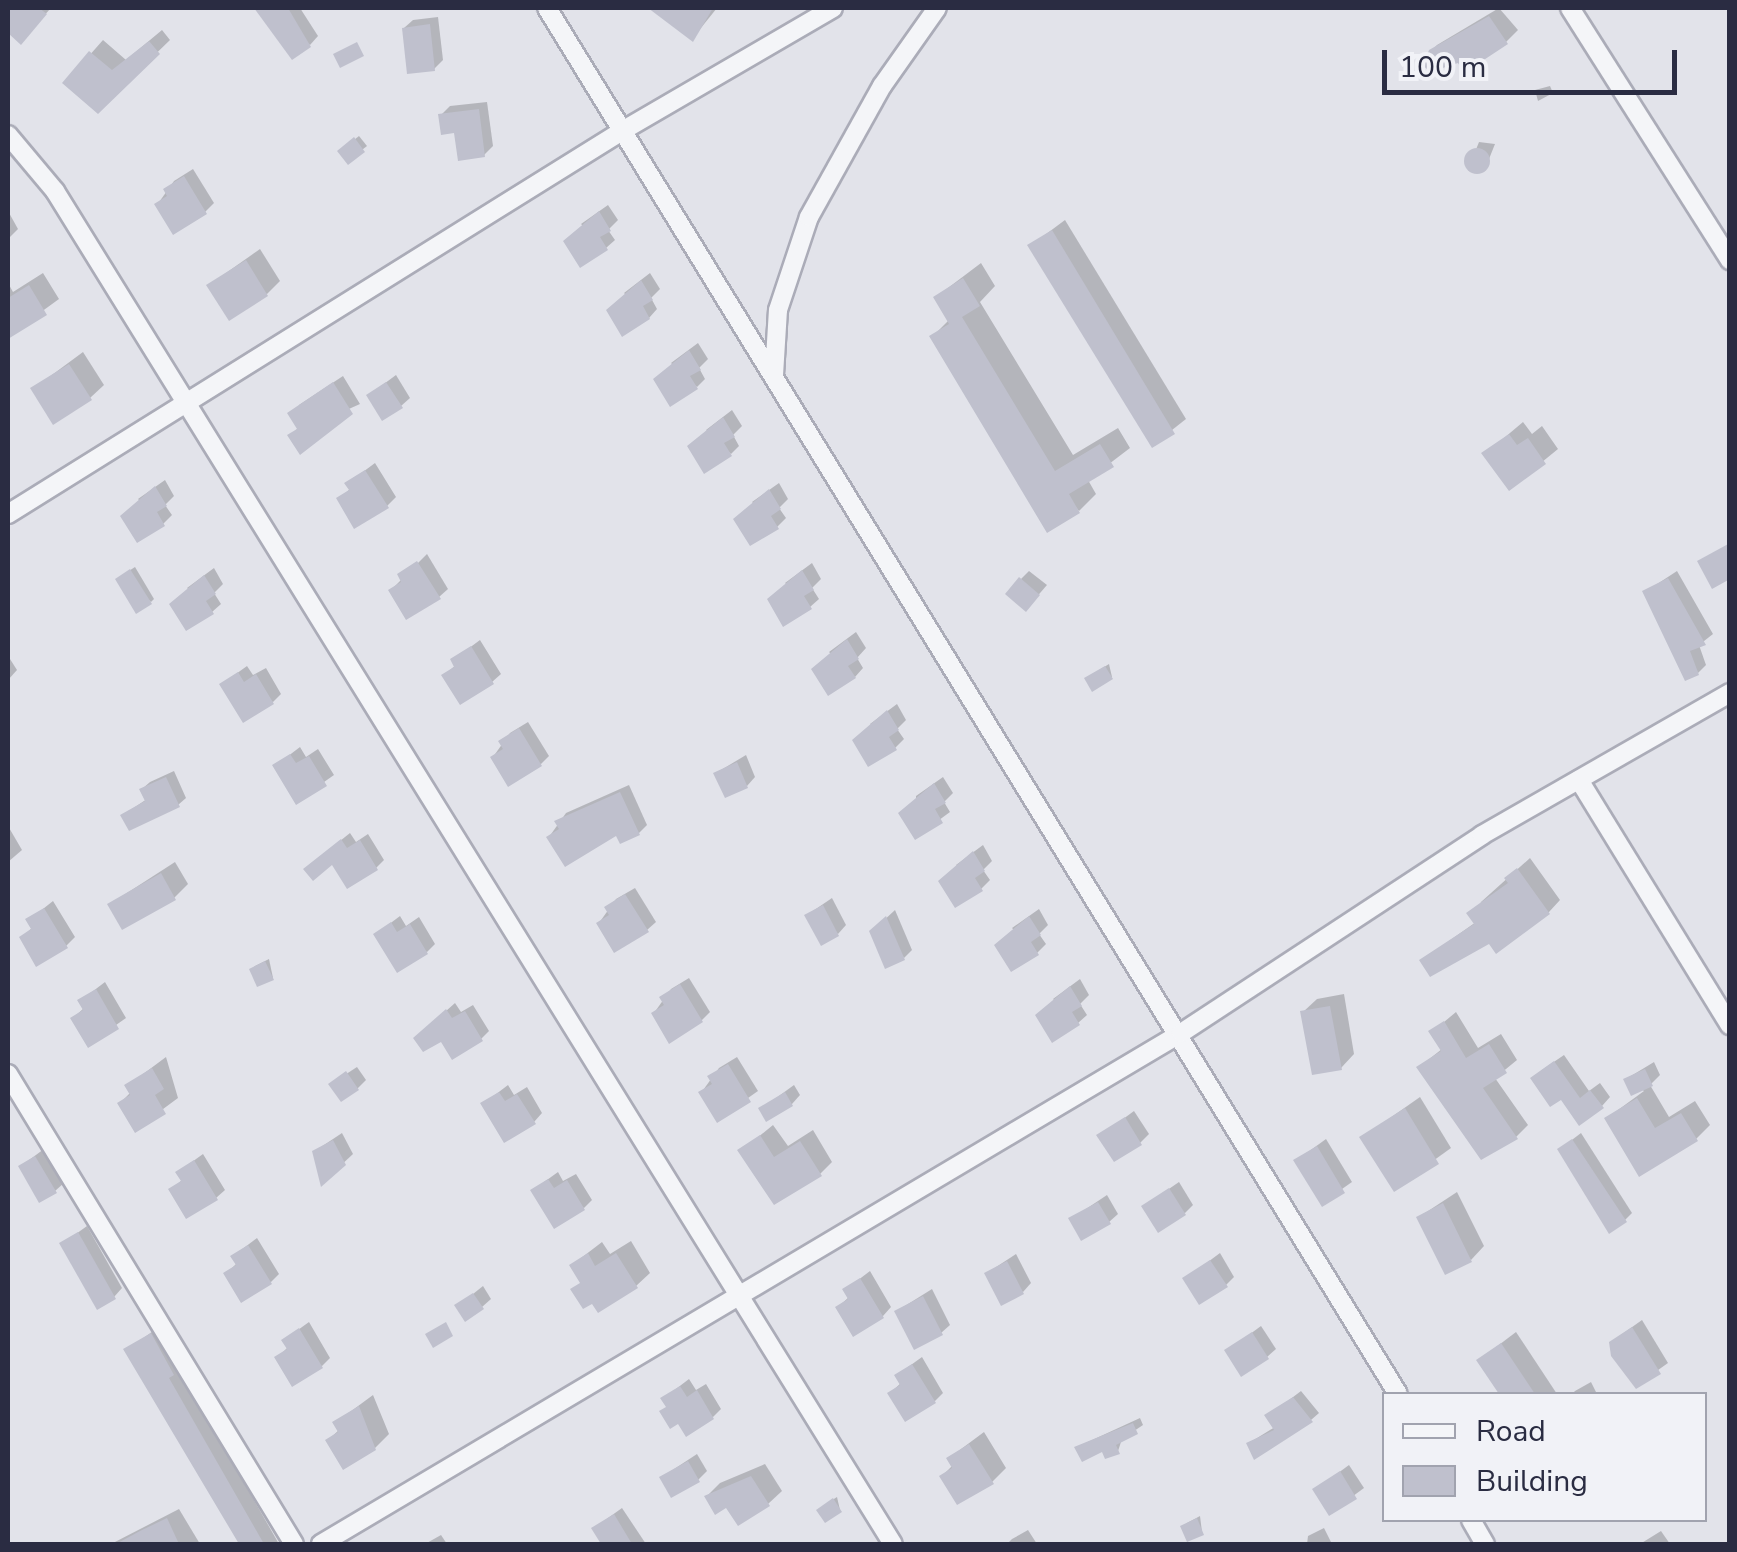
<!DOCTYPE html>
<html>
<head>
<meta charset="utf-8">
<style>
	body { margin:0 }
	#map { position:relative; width:1737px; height:1552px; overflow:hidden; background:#e2e3ea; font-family:"Nunito Sans",sans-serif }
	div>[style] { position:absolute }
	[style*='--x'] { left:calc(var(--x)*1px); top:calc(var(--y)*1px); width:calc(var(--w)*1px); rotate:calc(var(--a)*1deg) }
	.shadow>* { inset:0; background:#0003 }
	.building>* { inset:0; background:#bfc0cd }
	.round { border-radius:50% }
	.roads { filter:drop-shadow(2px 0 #abacb8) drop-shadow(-2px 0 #abacb8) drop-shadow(0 2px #abacb8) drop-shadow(0 -2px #abacb8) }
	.street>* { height:18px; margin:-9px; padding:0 9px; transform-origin:9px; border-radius:9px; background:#f4f5f8 }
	span { translate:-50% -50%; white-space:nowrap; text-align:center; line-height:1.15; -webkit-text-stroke:8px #f1f2f7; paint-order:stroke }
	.frame { position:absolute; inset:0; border:10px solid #2a2c42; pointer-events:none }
	.legend { position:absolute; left:1382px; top:1392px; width:325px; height:130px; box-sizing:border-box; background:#f1f2f7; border:2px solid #a1a3af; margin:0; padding:12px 18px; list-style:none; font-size:30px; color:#2a2c42 }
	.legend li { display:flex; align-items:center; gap:20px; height:50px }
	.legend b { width:50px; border:2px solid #a1a3af }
	.scale { position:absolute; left:1382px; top:50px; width:295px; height:45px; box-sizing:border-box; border:5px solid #2a2c42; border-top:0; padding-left:12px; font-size:30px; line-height:35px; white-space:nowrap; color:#2a2c42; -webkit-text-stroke:8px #f1f2f7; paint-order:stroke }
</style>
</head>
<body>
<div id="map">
	<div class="shadow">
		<i style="clip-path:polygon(8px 8px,51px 8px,21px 41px,8px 30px)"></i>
		<i style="clip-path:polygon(268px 8px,300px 8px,318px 36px,310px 45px,262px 13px)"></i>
		<i style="clip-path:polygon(650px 8px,717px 8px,692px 39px)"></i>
		<i style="clip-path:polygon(1499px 8px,1518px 30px,1506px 42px,1432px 69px,1425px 57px,1437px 45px)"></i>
		<i style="clip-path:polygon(438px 17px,443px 60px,434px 69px,404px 28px,413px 20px)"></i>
		<i style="clip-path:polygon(162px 30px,170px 40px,98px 110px,65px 83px,103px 40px,126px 60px)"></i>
		<i style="clip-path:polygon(1550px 86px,1553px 93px,1538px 101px,1535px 90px)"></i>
		<i style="clip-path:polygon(487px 102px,493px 146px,484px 155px,441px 115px,450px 106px)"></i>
		<i style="clip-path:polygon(359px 136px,367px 146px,348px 161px,340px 151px)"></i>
		<i style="clip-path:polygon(1479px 142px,1495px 144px,1485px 169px,1469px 167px)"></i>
		<i style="clip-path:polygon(193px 169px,214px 203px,205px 212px,157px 205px,174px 181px)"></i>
		<i style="clip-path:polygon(608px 205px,618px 220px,608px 230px,615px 240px,606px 248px,581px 224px)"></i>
		<i style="clip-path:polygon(8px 211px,18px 229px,8px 239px)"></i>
		<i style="clip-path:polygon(1065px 220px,1186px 419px,1153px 445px,1030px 246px)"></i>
		<i style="clip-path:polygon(260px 249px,280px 281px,267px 294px,209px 285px)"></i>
		<i style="clip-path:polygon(981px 263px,995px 286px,980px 302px,1073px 455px,1118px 428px,1130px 448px,1088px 480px,1096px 494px,1079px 511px,932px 337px,949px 320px,936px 297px)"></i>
		<i style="clip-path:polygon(43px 273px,59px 299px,8px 336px,8px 283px,13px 292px)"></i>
		<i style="clip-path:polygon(650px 273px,660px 289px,651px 298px,657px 309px,649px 318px,624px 293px)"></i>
		<i style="clip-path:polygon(698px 343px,708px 359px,699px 368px,705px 379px,697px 387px,671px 363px)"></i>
		<i style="clip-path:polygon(83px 352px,104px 385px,90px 398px,33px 389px)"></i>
		<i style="clip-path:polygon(396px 375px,410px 398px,401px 406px,369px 395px)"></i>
		<i style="clip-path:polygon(343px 376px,360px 404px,291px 435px,299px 427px,299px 405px)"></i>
		<i style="clip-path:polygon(732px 410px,742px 426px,733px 435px,739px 446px,731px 454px,706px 430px)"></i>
		<i style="clip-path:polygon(1523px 422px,1532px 434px,1542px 426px,1558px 449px,1510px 488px,1485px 454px)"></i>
		<i style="clip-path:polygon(375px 463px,396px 497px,387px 506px,339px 499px,351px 488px,348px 483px)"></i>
		<i style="clip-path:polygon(165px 480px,174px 496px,165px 505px,172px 515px,163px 524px,138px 499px)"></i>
		<i style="clip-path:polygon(779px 483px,788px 499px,779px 508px,786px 518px,777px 527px,752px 502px)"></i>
		<i style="clip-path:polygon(427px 554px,448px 589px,439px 597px,391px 590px)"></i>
		<i style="clip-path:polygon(812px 563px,821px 579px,812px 588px,819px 599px,810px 607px,785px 583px)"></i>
		<i style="clip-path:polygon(135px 567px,154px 599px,151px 602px,121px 576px)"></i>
		<i style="clip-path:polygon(214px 568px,223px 584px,214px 593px,221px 604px,212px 612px,187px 588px)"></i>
		<i style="clip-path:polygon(1029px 571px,1047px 585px,1034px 600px,1021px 579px)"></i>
		<i style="clip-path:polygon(1677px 571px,1713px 634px,1699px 645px,1706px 665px,1698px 673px,1645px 592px)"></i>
		<i style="clip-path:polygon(856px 632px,866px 648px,857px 658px,863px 668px,855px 677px,829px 652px)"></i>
		<i style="clip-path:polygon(480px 640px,501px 674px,492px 682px,444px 675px,456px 665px,453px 660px)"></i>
		<i style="clip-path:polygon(10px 659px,17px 670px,8px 680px,8px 661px)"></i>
		<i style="clip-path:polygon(1109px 664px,1112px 677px,1091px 675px)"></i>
		<i style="clip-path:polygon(247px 666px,253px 675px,266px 668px,281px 694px,273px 702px,222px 684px)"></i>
		<i style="clip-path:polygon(897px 704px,906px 720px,897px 729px,904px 739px,895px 748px,870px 724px)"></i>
		<i style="clip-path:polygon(528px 722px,549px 756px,541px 764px,493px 757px,510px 733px)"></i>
		<i style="clip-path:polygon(300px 747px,306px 757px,318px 749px,334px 775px,297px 801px,275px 766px)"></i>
		<i style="clip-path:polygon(746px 755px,755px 777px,747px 786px,716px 773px)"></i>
		<i style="clip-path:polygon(174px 771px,186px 798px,178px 805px,123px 815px,147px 799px,142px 789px,150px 782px)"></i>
		<i style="clip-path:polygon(943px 777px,953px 793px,944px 802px,950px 812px,916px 837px,916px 796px)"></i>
		<i style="clip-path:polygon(629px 785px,647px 825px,639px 833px,549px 837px,566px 813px)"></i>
		<i style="clip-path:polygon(8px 826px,22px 850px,8px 862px)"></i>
		<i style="clip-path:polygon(350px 833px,356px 842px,368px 834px,384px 860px,376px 868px,315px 861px)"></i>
		<i style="clip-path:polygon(983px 845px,992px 861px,983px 870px,990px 880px,981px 889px,956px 865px)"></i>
		<i style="clip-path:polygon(1530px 858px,1560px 900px,1549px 912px,1496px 950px,1489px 941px,1422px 960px,1476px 922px,1481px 902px)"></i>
		<i style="clip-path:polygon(175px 862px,188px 884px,174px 898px,110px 904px)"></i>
		<i style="clip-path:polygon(635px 888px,656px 922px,647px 930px,599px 923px,616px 899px)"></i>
		<i style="clip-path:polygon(832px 898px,846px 925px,838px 934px,807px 915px)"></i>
		<i style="clip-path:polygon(53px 901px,75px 937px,66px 946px,22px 937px,33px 927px,29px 920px)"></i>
		<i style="clip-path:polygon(1039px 909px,1048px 925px,1039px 934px,1046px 944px,1037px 953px,1012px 928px)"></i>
		<i style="clip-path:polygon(895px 910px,912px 950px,904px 958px,881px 923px)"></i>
		<i style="clip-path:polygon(400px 916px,406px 926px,419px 917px,435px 944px,427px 952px,376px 934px)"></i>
		<i style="clip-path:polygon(269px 959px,273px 978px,252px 969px,255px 966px)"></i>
		<i style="clip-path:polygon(689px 978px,710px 1012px,702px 1020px,654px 1013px,671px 989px)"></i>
		<i style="clip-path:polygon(1080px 979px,1089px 995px,1080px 1004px,1087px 1015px,1078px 1023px,1053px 999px)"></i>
		<i style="clip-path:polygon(105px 982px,126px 1018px,89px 1044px,73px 1018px,84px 1008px,80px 1001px)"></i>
		<i style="clip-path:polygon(1344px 994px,1354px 1054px,1341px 1068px,1303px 1012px,1317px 999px)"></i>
		<i style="clip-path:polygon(455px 1003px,461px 1012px,473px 1005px,489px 1031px,481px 1039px,427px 1028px)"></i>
		<i style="clip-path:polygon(1456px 1012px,1478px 1048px,1501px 1034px,1517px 1060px,1495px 1078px,1528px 1125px,1516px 1137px,1419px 1067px,1442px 1049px,1432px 1032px)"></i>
		<i style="clip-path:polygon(1564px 1055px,1589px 1091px,1600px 1083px,1610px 1097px,1602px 1106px,1561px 1096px,1542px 1070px)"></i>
		<i style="clip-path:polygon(166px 1057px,178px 1098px,136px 1129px,120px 1103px,131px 1092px,127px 1086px)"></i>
		<i style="clip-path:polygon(737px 1057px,758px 1091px,718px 1119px,701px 1093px,719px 1068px)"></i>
		<i style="clip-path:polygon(1654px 1062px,1660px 1075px,1650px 1085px,1669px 1117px,1695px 1101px,1710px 1125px,1696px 1139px,1607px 1118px,1644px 1091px,1626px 1079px)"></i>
		<i style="clip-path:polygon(357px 1067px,366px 1080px,357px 1089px,337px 1080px)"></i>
		<i style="clip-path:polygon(508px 1085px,514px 1095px,527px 1087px,542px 1113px,534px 1122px,483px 1104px)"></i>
		<i style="clip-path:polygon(794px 1085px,800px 1095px,792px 1104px,761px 1109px)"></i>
		<i style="clip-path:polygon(1420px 1097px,1451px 1148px,1394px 1189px,1363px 1137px)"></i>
		<i style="clip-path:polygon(1134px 1111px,1149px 1134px,1140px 1143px,1100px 1136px)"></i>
		<i style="clip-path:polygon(773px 1125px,788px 1146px,813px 1130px,832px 1162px,820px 1174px,741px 1151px)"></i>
		<i style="clip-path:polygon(342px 1133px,353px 1154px,322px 1183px,315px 1151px)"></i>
		<i style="clip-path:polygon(1581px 1133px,1632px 1213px,1625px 1220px,1560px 1149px)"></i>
		<i style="clip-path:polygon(1326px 1139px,1352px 1182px,1322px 1203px,1297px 1160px)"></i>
		<i style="clip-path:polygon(44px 1149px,64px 1183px,55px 1191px,21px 1166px)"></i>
		<i style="clip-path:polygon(203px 1154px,225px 1190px,216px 1198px,171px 1190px,183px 1179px,178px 1172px)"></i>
		<i style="clip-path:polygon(558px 1172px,563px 1181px,576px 1174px,592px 1200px,584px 1208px,533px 1190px)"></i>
		<i style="clip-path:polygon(1179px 1182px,1193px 1205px,1185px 1213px,1144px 1206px)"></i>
		<i style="clip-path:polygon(1457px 1192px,1484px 1246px,1471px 1260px,1419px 1217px)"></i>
		<i style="clip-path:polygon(1107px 1195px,1118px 1214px,1109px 1222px,1071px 1219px)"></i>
		<i style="clip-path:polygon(87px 1226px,122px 1288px,114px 1297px,62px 1244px)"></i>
		<i style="clip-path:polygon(257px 1238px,279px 1274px,271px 1282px,226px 1274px,237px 1263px,233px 1256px)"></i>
		<i style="clip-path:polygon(631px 1241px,650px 1273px,636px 1286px,593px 1300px,572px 1265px,602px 1242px,610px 1254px)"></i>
		<i style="clip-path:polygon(1220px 1253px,1234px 1277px,1226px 1285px,1185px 1279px)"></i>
		<i style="clip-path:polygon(1016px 1254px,1031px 1283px,1023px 1292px,987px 1273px)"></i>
		<i style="clip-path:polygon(870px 1271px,891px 1307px,883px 1316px,838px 1307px,849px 1297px,845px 1290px)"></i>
		<i style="clip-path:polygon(483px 1286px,491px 1299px,482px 1307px,458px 1306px)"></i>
		<i style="clip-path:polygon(932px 1289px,950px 1325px,941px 1333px,897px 1311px)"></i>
		<i style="clip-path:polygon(1642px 1320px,1668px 1363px,1637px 1385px,1611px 1342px)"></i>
		<i style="clip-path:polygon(309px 1322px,330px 1358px,322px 1366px,277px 1358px,288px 1347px,284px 1340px)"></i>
		<i style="clip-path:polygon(162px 1325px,178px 1367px,279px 1544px,241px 1544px,126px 1350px)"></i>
		<i style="clip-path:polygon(1261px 1326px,1276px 1349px,1267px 1357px,1227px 1351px)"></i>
		<i style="clip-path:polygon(1516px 1332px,1557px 1394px,1501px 1394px,1479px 1360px)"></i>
		<i style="clip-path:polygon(922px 1357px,943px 1393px,935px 1401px,890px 1393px,901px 1383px,897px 1375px)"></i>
		<i style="clip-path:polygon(689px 1379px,696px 1390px,706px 1384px,721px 1409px,713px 1417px,668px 1406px,664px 1398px)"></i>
		<i style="clip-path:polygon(1591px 1382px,1597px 1394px,1572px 1394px,1575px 1391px)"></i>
		<i style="clip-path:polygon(1301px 1391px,1319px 1413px,1311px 1420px,1249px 1443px,1275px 1427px,1268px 1416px)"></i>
		<i style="clip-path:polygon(373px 1395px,389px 1434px,375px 1448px,328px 1440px,339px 1430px,335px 1423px)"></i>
		<i style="clip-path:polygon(1140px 1418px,1143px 1425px,1122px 1439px,1118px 1451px,1077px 1447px)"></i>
		<i style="clip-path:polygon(984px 1432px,1006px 1468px,992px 1482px,942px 1476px,953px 1465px,949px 1458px)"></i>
		<i style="clip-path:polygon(697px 1454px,707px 1471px,698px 1480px,662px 1477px)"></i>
		<i style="clip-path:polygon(765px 1464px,782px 1491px,768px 1504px,727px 1504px,707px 1496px,720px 1483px)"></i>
		<i style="clip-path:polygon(1349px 1465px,1364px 1488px,1330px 1513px,1315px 1490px)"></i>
		<i style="clip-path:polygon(837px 1497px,840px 1510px,823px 1506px)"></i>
		<i style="clip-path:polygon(622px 1508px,646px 1544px,603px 1544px,594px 1528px)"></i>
		<i style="clip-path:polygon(179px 1509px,200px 1544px,112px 1544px,113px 1543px)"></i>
		<i style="clip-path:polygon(1200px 1516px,1202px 1532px,1183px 1526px,1187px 1523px)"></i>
		<i style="clip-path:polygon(1324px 1528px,1332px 1544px,1307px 1544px,1308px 1536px)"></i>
		<i style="clip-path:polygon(1028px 1530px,1037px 1544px,1007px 1544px,1012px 1539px)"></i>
		<i style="clip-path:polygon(1661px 1531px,1670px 1544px,1640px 1544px)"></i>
		<i style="clip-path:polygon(441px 1535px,447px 1544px,425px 1544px)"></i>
	</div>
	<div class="building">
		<i style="clip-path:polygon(8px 8px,39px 8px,47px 14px,21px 45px,8px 33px)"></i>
		<i style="clip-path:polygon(254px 8px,288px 8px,311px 47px,292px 60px)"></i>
		<i style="clip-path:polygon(648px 8px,713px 8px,693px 42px)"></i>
		<i style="clip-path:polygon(1489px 16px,1508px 44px,1464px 73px,1458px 63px,1431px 72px,1423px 66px,1429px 50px)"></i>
		<i style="clip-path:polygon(430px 24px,435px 71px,407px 74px,402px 28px)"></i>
		<i style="clip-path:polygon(149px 41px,160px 54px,98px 114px,62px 83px,89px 51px,112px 70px)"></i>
		<i style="clip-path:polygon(357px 42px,364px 56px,340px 68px,333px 54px)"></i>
		<i style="clip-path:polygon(479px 109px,485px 157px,458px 161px,454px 133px,441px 135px,438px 114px)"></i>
		<i style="clip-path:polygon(354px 137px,365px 152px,348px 165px,337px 151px)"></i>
		<i class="round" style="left:1464px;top:148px;width:26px;height:26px"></i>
		<i style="clip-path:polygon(184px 176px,207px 214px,173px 235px,154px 204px,167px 196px,163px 189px)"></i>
		<i style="clip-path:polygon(599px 211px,611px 231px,600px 237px,608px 250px,580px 268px,563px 241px)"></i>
		<i style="clip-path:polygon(1052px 230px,1175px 434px,1152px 448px,1027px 245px)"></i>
		<i style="clip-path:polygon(246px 260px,268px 296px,229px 321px,206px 285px)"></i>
		<i style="clip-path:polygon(963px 278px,980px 306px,962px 317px,1055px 471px,1100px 444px,1114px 467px,1069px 494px,1080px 513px,1047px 533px,929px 336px,949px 324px,933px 297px)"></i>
		<i style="clip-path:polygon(641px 280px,653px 300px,643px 306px,650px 319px,622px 337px,606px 310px)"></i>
		<i style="clip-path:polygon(29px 285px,47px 315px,8px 339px,8px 298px)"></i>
		<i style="clip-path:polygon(689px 350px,701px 370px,690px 376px,698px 389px,670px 407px,653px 379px)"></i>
		<i style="clip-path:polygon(69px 364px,92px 400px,53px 425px,30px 388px)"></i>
		<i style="clip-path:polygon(333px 382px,353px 414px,300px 455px,287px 435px,297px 429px,287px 413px)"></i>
		<i style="clip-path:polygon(386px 382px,403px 408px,382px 421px,366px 395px)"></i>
		<i style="clip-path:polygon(723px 417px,735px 437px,724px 443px,732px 456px,704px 474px,687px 446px)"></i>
		<i style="clip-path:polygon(1509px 434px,1517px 445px,1528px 438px,1546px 464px,1509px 491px,1481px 453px)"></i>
		<i style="clip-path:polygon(365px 470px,389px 508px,354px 529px,336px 498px,349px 490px,344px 483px)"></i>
		<i style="clip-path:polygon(155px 486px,167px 506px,157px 512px,165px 526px,137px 543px,120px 516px)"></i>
		<i style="clip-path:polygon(769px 489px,781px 509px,771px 516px,779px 529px,750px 546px,733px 519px)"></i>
		<i style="clip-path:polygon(1730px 543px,1730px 579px,1712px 589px,1697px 561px)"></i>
		<i style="clip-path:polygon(417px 561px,441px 599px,406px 620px,388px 590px,401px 582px,397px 574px)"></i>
		<i style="clip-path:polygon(130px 569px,152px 604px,136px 614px,115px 579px)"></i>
		<i style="clip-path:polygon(802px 570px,814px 590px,804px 596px,812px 609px,783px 627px,767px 599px)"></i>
		<i style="clip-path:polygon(204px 575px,216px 594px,206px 601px,214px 614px,186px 631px,169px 604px)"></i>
		<i style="clip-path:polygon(1019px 577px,1040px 595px,1026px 612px,1005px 594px)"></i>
		<i style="clip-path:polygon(1668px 578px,1706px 645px,1690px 651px,1699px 675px,1685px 681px,1642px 591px)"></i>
		<i style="clip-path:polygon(847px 639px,859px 659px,848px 666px,856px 678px,828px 696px,811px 669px)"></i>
		<i style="clip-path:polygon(471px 646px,494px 684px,460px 705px,441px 675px,454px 667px,450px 659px)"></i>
		<i style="clip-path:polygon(1105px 666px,1113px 679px,1092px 692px,1084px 678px)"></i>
		<i style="clip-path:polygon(238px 672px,244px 682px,256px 674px,274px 704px,243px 723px,219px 684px)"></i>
		<i style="clip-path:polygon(887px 710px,899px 730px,889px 737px,897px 750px,868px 767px,852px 740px)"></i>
		<i style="clip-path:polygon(519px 728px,542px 766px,508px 787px,490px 757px,503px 749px,498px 741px)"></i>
		<i style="clip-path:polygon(290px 754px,296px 763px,309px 756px,327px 786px,296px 805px,272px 765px)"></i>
		<i style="clip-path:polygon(737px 762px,748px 788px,725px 798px,713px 773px)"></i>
		<i style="clip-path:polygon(166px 777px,180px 807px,129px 831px,120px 815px,145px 801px,139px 789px)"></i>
		<i style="clip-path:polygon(934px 783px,946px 803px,935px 809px,943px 823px,915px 840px,898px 813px)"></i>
		<i style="clip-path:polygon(620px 792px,640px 835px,620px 844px,616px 836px,565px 867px,546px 837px,559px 829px,554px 821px)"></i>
		<i style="clip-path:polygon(341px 839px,347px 848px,360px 840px,378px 870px,347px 889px,332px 865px,313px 881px,303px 869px)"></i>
		<i style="clip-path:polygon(973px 851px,985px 871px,975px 878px,983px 891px,955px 908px,938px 881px)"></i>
		<i style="clip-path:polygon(1517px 868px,1550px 914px,1496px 954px,1489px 944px,1430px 977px,1419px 960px,1474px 924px,1466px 913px,1508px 883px,1504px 878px)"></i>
		<i style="clip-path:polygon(161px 873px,176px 900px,122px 930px,107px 904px)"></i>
		<i style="clip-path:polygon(625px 894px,649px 932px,614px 953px,596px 923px,609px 915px,604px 907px)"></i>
		<i style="clip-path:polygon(823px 905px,839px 936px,821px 946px,804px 915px)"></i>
		<i style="clip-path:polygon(44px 908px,68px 948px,36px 967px,19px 937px,31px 929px,25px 919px)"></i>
		<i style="clip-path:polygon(886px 916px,905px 960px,885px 969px,869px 931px)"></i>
		<i style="clip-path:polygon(1029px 916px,1041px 935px,1031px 942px,1039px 955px,1011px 972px,994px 945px)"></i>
		<i style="clip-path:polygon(391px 922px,397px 932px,410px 924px,428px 954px,397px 973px,373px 934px)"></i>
		<i style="clip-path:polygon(265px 961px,274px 980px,257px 987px,249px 969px)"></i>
		<i style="clip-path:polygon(680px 984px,703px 1022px,669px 1044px,651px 1013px,664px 1005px,659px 997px)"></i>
		<i style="clip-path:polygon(1070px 986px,1082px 1006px,1072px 1012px,1080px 1025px,1052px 1043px,1035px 1015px)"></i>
		<i style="clip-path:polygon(96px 989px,119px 1029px,88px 1048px,70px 1018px,83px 1010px,77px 1000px)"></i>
		<i style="clip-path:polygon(1330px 1006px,1342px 1070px,1312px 1075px,1300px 1011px)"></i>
		<i style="clip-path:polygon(446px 1009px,452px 1018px,465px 1011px,483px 1041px,452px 1060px,441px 1042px,423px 1052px,413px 1038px)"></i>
		<i style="clip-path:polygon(1444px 1021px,1466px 1058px,1489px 1044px,1507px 1073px,1483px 1088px,1518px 1139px,1481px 1160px,1416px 1067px,1441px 1051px,1428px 1031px)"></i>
		<i style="clip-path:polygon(1554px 1061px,1580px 1098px,1590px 1090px,1604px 1108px,1579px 1126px,1561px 1100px,1550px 1107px,1530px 1078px)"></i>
		<i style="clip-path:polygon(728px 1064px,751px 1102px,717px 1123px,698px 1092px,712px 1084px,707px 1076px)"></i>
		<i style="clip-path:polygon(152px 1068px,164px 1089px,155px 1095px,166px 1114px,135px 1133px,117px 1103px,130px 1095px,124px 1085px)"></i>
		<i style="clip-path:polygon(1645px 1069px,1653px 1086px,1631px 1096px,1623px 1079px)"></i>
		<i style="clip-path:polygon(346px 1071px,359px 1090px,341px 1102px,328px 1084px)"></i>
		<i style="clip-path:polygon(499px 1092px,505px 1101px,517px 1094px,536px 1124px,504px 1143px,480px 1103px)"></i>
		<i style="clip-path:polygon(785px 1092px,793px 1106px,766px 1122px,758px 1108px)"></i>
		<i style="clip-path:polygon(1637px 1098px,1655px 1128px,1681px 1113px,1698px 1141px,1639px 1177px,1604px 1118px)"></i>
		<i style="clip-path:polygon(1405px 1108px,1439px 1164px,1394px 1192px,1359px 1137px)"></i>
		<i style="clip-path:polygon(1125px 1117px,1142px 1145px,1114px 1162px,1096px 1135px)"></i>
		<i style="clip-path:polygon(760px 1135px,774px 1157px,800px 1141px,822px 1176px,774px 1205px,737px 1150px)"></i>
		<i style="clip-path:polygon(1572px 1139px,1627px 1222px,1609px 1234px,1557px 1149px)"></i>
		<i style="clip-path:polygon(333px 1140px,346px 1165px,321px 1187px,312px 1151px)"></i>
		<i style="clip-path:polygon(1317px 1146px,1345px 1193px,1322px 1207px,1293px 1160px)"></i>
		<i style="clip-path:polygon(35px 1156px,57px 1193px,39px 1203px,18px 1166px)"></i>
		<i style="clip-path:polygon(194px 1160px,218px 1200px,186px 1219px,168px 1189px,181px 1181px,175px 1172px)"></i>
		<i style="clip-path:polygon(548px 1179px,554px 1188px,567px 1180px,585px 1210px,554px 1229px,530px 1190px)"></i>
		<i style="clip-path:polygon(1169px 1188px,1186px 1215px,1158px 1233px,1141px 1206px)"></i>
		<i style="clip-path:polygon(1098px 1202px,1111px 1224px,1081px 1241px,1068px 1218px)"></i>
		<i style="clip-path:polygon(1443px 1203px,1472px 1262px,1445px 1275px,1416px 1217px)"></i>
		<i style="clip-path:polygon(78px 1232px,116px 1299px,97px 1310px,59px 1243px)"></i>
		<i style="clip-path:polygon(248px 1245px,272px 1284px,241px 1303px,223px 1273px,236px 1265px,230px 1256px)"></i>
		<i style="clip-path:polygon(588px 1253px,595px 1266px,616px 1253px,638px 1288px,598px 1313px,592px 1304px,583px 1309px,570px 1289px,580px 1283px,569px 1265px)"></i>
		<i style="clip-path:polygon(1210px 1260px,1228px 1287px,1199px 1305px,1182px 1278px)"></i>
		<i style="clip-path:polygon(1007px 1261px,1024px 1294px,1001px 1306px,984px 1273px)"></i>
		<i style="clip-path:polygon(860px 1278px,884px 1318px,853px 1337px,835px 1307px,848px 1299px,842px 1289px)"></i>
		<i style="clip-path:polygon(473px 1293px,484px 1309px,465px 1322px,454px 1305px)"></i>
		<i style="clip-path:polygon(923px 1296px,943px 1335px,914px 1350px,894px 1311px)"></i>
		<i style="clip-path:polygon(446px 1322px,453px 1336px,433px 1348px,425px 1334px)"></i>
		<i style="clip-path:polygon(1632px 1327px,1661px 1374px,1636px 1389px,1611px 1356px,1609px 1342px)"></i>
		<i style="clip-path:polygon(299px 1328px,323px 1368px,292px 1387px,274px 1357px,287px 1349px,281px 1340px)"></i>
		<i style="clip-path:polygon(1252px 1332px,1269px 1359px,1241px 1377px,1224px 1350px)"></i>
		<i style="clip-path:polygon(151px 1333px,174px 1375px,169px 1378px,264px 1544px,239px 1544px,123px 1349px)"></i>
		<i style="clip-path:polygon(1501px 1343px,1535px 1394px,1499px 1394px,1476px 1360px)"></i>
		<i style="clip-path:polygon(912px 1364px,936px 1403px,905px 1422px,887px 1393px,900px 1385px,894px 1375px)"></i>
		<i style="clip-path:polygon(680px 1386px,687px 1397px,697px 1390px,714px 1419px,686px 1437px,678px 1424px,670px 1429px,659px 1411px,666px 1407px,660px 1398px)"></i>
		<i style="clip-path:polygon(1293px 1397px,1313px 1422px,1254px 1460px,1246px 1443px,1274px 1430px,1264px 1415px)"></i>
		<i style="clip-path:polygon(359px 1406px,376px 1450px,343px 1470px,325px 1440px,338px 1432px,332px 1422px)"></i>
		<i style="clip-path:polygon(1133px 1423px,1138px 1434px,1116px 1445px,1120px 1454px,1105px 1459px,1102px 1452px,1082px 1462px,1074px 1447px)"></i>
		<i style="clip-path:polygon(969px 1444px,994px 1484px,957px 1505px,939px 1476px,952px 1468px,946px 1458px)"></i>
		<i style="clip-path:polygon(688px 1461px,700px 1482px,671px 1498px,659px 1477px)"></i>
		<i style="clip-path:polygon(1340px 1471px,1357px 1499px,1329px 1516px,1312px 1489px)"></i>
		<i style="clip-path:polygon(751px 1476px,770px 1506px,738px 1526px,726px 1508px,715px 1515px,704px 1496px)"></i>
		<i style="clip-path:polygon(833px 1498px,842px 1512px,825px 1523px,816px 1510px)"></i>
		<i style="clip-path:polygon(614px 1514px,632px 1544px,601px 1544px,591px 1528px)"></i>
		<i style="clip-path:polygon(167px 1518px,179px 1544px,116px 1544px,140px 1531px)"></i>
		<i style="clip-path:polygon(1197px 1518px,1204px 1535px,1187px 1542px,1180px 1526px)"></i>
	</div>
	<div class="roads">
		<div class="street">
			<i style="--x:547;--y:8;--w:1626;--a:58.45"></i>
			<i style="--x:1570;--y:8;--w:299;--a:57.6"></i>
			<i style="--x:8;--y:135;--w:73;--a:50"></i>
			<i style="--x:55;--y:191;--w:1591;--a:58.23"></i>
			<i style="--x:774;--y:375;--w:65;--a:-86.5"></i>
			<i style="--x:778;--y:310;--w:98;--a:-71.6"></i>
			<i style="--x:809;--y:217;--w:150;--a:-60.9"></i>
			<i style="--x:882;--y:86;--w:95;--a:-54.8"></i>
			<i style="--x:8;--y:514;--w:724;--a:-31.96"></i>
			<i style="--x:622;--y:131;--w:244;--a:-30.2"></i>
			<i style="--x:1579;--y:780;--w:288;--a:58.4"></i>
			<i style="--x:8;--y:1074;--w:550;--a:58.68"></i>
			<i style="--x:1471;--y:1520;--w:28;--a:60"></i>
			<i style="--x:321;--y:1544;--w:1000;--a:-30.72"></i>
			<i style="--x:1181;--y:1033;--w:360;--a:-33.3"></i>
			<i style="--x:1482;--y:835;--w:286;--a:-29.8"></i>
		</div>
	</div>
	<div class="frame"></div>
	<ul class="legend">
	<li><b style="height:12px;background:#f4f5f8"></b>Road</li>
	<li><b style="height:28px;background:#bfc0cd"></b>Building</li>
	</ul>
	<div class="scale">100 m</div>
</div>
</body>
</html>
